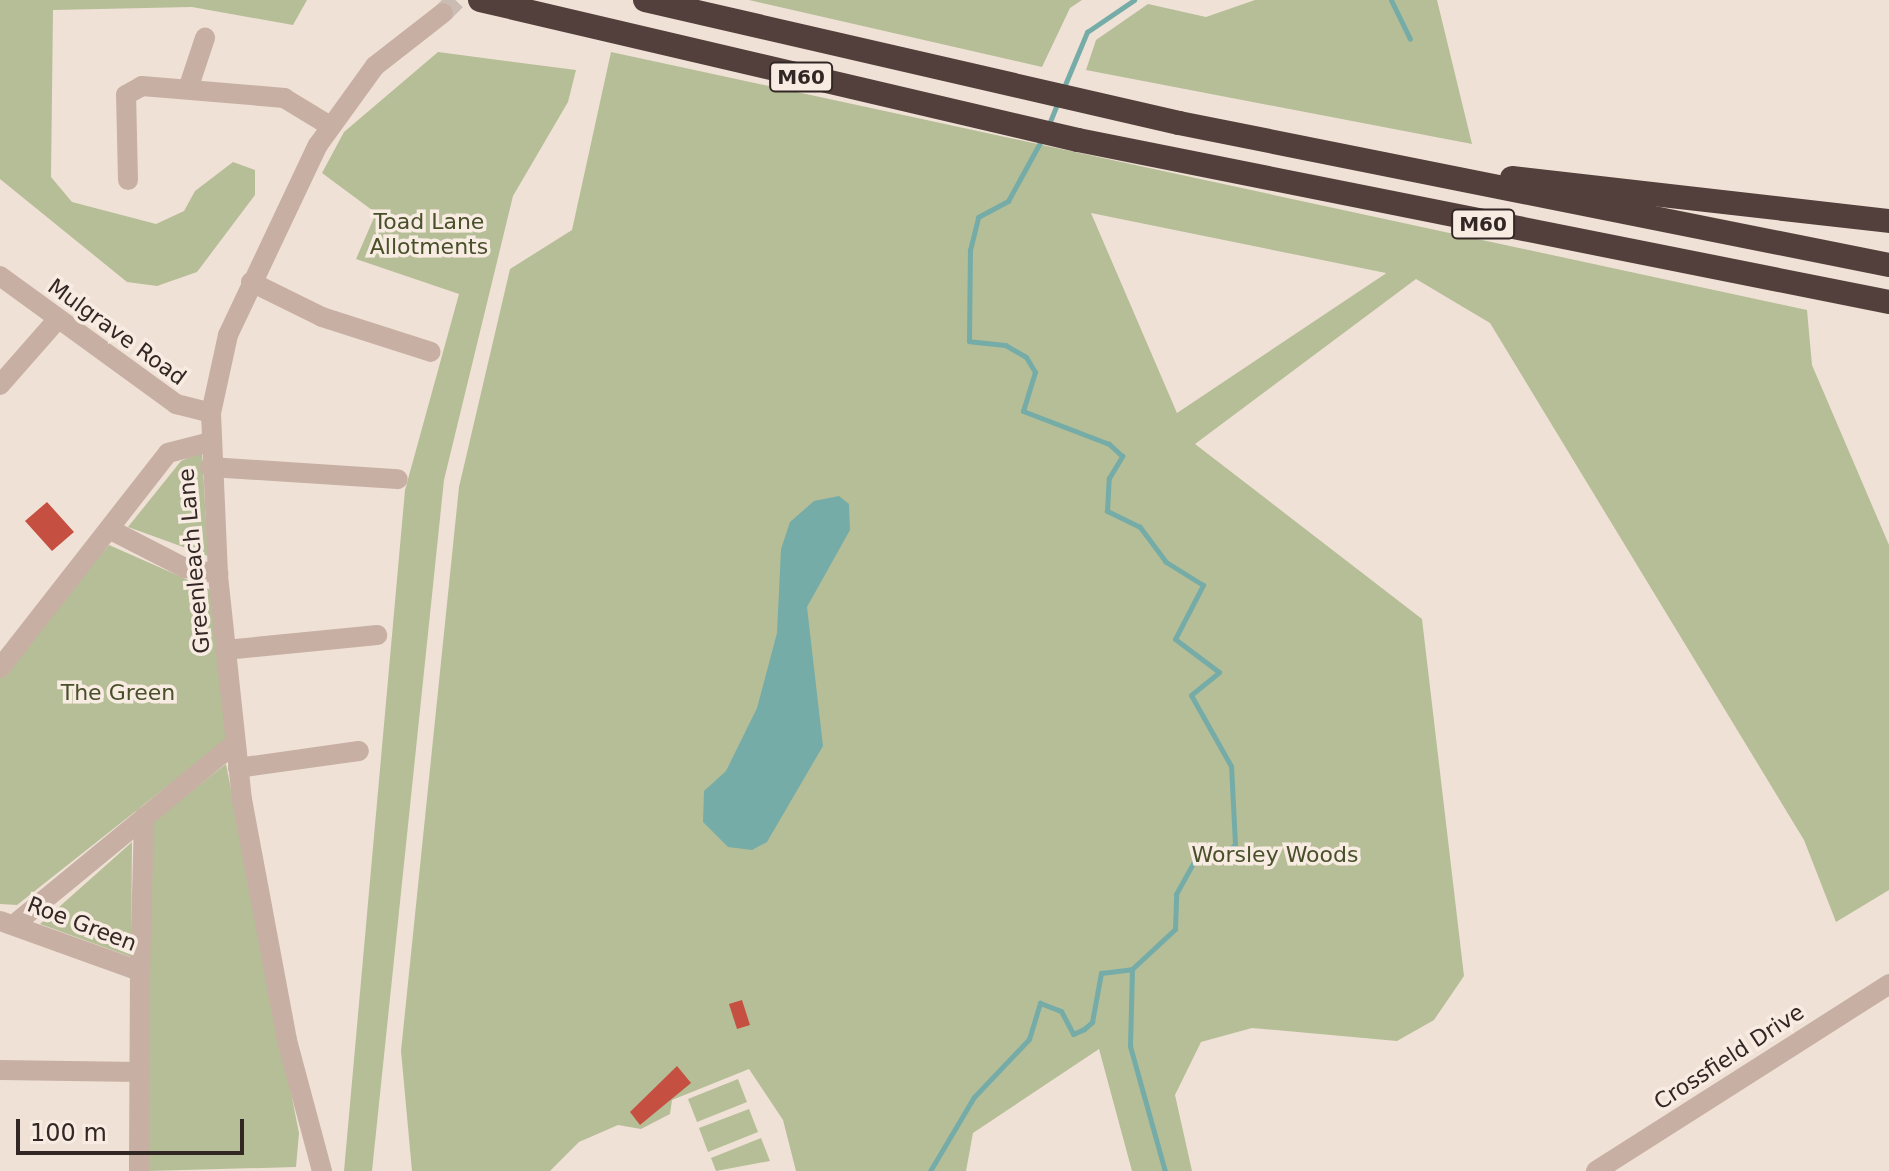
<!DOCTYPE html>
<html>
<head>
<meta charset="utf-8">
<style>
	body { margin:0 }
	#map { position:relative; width:1889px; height:1171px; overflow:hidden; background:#f0e1d6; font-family:"DejaVu Sans",sans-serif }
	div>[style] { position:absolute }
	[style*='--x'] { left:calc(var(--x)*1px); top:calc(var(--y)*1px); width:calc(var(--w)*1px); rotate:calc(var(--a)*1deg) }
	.green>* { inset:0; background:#b6be97 }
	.water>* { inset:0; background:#76aca8 }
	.stream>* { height:5px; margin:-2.5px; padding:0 2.5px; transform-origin:2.5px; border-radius:2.5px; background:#76aca8 }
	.building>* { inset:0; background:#c54f40 }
	.minor-tunnel>* { height:20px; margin-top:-10px; transform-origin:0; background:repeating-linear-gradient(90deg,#cabcb3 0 20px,transparent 0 30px) }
	.minor>* { height:20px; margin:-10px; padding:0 10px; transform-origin:10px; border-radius:10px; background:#c7afa3 }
	.highway>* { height:24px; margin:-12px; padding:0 12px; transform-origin:12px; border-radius:12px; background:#53403c }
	span { translate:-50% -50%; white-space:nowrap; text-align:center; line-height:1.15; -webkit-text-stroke:7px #f8ebe2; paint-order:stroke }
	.shield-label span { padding:2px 6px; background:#f8ebe2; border:2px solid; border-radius:6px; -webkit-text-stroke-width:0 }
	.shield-label { font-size:20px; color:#332725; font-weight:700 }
	.park-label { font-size:22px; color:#475029 }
	.street-label { font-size:22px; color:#332725 }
	.scale { position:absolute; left:16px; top:1119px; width:228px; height:36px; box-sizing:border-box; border:4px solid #332725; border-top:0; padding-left:10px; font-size:24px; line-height:28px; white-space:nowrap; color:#332725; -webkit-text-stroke:6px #f8ebe2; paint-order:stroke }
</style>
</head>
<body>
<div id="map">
	<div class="green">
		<i style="clip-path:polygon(0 0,307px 0,293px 25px,192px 7px,53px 10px,51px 177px,72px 202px,156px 224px,184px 211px,195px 191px,233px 162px,255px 170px,255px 195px,197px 272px,157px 286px,127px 282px,0 179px)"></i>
		<i style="clip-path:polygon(749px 0,1082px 0,1070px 8px,1042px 67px)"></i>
		<i style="clip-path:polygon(1255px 0,1437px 0,1472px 144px,1086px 70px,1096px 40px,1148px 4px,1206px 17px)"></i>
		<i style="clip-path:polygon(438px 52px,576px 70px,568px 102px,513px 196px,444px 480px,372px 1171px,344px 1171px,405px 490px,459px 294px,356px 259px,376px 213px,322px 173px,344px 132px)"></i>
		<i style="clip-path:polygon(evenodd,611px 52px,1807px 310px,1812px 365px,1889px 545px,1889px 890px,1836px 922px,1804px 840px,1490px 323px,1416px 279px,1195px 444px,1422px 619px,1464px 976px,1434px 1020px,1397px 1041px,1252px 1028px,1201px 1042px,1175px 1095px,1192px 1171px,1132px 1171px,1099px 1049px,973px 1133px,966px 1171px,796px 1171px,783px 1120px,749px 1069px,672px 1100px,670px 1114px,641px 1129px,618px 1125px,579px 1142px,550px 1171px,412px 1171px,401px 1051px,459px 487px,510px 269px,572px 230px,611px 52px,1091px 213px,1386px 273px,1385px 274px,1177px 413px,1091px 213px)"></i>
		<i style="clip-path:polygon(202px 452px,208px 556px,128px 527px,181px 461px)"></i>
		<i style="clip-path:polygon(109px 545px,211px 590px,227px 739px,17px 905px,0 904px,0 672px)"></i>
		<i style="clip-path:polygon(226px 764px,299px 1133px,296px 1167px,147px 1171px,151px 823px)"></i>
		<i style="clip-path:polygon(132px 842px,131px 957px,40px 924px)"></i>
		<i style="clip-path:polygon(738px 1079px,747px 1102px,697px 1122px,688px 1099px)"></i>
		<i style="clip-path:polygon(749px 1109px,758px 1132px,708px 1152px,699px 1128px)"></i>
		<i style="clip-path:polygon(761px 1138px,770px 1161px,716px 1171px,711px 1158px)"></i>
	</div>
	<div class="water">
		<i style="clip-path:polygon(839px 496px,849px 504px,850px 530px,807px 607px,823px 746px,767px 842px,752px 850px,728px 847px,703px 822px,704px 791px,726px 771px,757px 708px,777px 633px,781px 549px,790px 522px,814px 501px)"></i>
	</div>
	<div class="stream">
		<i style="--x:1391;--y:0;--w:43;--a:64"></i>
		<i style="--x:1064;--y:87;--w:60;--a:-67.3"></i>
		<i style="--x:1087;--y:32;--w:57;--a:-34.2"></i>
		<i style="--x:1049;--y:124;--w:22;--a:-68"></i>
		<i style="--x:1132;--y:969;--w:77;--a:91.5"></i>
		<i style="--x:1130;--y:1046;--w:130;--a:74.4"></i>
		<i style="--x:930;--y:1171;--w:86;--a:-59.3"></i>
		<i style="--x:974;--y:1097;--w:80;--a:-46.5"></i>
		<i style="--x:1029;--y:1039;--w:38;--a:-73"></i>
		<i style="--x:1040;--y:1003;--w:22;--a:21"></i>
		<i style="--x:1061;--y:1011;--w:26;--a:62"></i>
		<i style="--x:1073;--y:1034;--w:12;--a:-24"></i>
		<i style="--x:1084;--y:1029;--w:11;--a:-41"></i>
		<i style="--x:1092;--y:1022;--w:50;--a:-79.6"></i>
		<i style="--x:1101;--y:973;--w:31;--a:-7"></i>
		<i style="--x:1132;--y:969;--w:59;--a:-42.9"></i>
		<i style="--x:1175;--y:929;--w:35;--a:-88"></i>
		<i style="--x:1176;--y:894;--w:37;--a:-61"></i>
		<i style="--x:1194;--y:862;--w:28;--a:-8"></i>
		<i style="--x:1222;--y:858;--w:19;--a:-47"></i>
		<i style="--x:1235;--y:844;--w:78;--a:-92.9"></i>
		<i style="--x:1231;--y:766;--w:81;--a:-119.4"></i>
		<i style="--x:1191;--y:695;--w:36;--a:-39"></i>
		<i style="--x:1219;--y:672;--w:55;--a:-143.1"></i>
		<i style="--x:1175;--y:639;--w:61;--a:-62.6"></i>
		<i style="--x:1203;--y:585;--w:44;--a:-148.1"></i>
		<i style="--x:1166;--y:562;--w:44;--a:-126.6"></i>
		<i style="--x:1140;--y:527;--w:37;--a:-154"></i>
		<i style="--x:1107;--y:511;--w:33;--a:-87"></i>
		<i style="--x:1109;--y:478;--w:26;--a:-59"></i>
		<i style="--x:1122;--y:456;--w:18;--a:-137"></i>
		<i style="--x:1109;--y:444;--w:92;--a:-159"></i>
		<i style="--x:1023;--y:411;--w:41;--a:-72.9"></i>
		<i style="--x:1035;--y:372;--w:17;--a:-121"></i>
		<i style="--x:1026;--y:357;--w:24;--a:-150"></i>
		<i style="--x:1005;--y:345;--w:36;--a:-174"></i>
		<i style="--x:969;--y:341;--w:91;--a:-89.4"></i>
		<i style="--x:970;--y:250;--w:34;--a:-76"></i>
		<i style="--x:978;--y:217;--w:34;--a:-28"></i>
		<i style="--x:1008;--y:201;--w:73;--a:-61.3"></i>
	</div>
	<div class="building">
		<i style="clip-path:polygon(47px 502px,74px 532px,52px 551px,25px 521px)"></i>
		<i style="clip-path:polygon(742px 1000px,750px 1025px,737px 1029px,729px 1004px)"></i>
		<i style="clip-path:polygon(677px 1066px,691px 1083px,640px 1125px,630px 1112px)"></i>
	</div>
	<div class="minor-tunnel">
		<i style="--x:443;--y:13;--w:18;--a:-45"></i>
	</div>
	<div class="minor">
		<i style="--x:189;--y:86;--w:51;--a:-71.6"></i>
		<i style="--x:128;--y:180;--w:85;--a:-91.3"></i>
		<i style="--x:126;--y:95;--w:18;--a:-29"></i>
		<i style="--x:142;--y:86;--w:143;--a:4.8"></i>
		<i style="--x:284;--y:98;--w:54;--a:31.3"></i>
		<i style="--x:0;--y:276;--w:218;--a:36"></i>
		<i style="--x:176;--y:404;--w:36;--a:14"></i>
		<i style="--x:251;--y:282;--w:79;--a:26.2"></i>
		<i style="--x:322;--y:317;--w:114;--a:17.8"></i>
		<i style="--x:0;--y:385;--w:86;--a:-48.8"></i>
		<i style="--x:210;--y:467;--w:188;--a:3.7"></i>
		<i style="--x:111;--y:530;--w:83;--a:27.2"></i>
		<i style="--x:185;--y:568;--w:34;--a:10"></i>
		<i style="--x:225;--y:650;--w:153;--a:-5.6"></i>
		<i style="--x:0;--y:668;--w:273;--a:-52"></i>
		<i style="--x:168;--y:453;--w:43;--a:-14.7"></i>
		<i style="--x:238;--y:768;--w:122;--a:-8"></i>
		<i style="--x:0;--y:921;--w:149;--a:19.7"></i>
		<i style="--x:140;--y:971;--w:200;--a:90.3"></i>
		<i style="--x:16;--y:923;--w:283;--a:-39.4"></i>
		<i style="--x:140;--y:971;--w:154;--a:-88.5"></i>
		<i style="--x:0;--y:1070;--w:140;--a:0.8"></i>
		<i style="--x:322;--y:1171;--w:136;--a:-105"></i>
		<i style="--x:287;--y:1040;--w:244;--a:-100.6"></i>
		<i style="--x:242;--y:800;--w:227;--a:-96.1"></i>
		<i style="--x:218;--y:574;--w:161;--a:-92.5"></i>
		<i style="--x:211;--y:413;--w:80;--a:-77.7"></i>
		<i style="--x:228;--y:335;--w:210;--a:-64.7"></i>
		<i style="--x:318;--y:145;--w:97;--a:-54.2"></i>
		<i style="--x:375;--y:66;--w:86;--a:-37.9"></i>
		<i style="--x:1596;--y:1171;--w:348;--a:-32.5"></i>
	</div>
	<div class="highway">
		<i style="--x:480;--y:0;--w:614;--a:13.18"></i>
		<i style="--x:1078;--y:140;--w:827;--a:11.3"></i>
		<i style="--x:645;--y:0;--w:548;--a:12.97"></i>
		<i style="--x:1179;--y:123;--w:724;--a:11.31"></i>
		<i style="--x:1512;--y:178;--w:379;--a:6.5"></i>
	</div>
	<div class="shield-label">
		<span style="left:801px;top:77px">M60</span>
		<span style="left:1483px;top:224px">M60</span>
	</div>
	<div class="park-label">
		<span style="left:429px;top:234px">Toad Lane<br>Allotments</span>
		<span style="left:118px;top:693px">The Green</span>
		<span style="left:1275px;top:855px">Worsley Woods</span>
	</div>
	<div class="street-label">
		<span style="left:117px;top:332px;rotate:36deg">Mulgrave Road</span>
		<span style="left:194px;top:561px;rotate:-95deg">Greenleach Lane</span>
		<span style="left:82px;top:924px;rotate:21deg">Roe Green</span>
		<span style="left:1729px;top:1057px;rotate:-33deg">Crossfield Drive</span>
	</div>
	<div class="scale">100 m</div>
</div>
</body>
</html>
